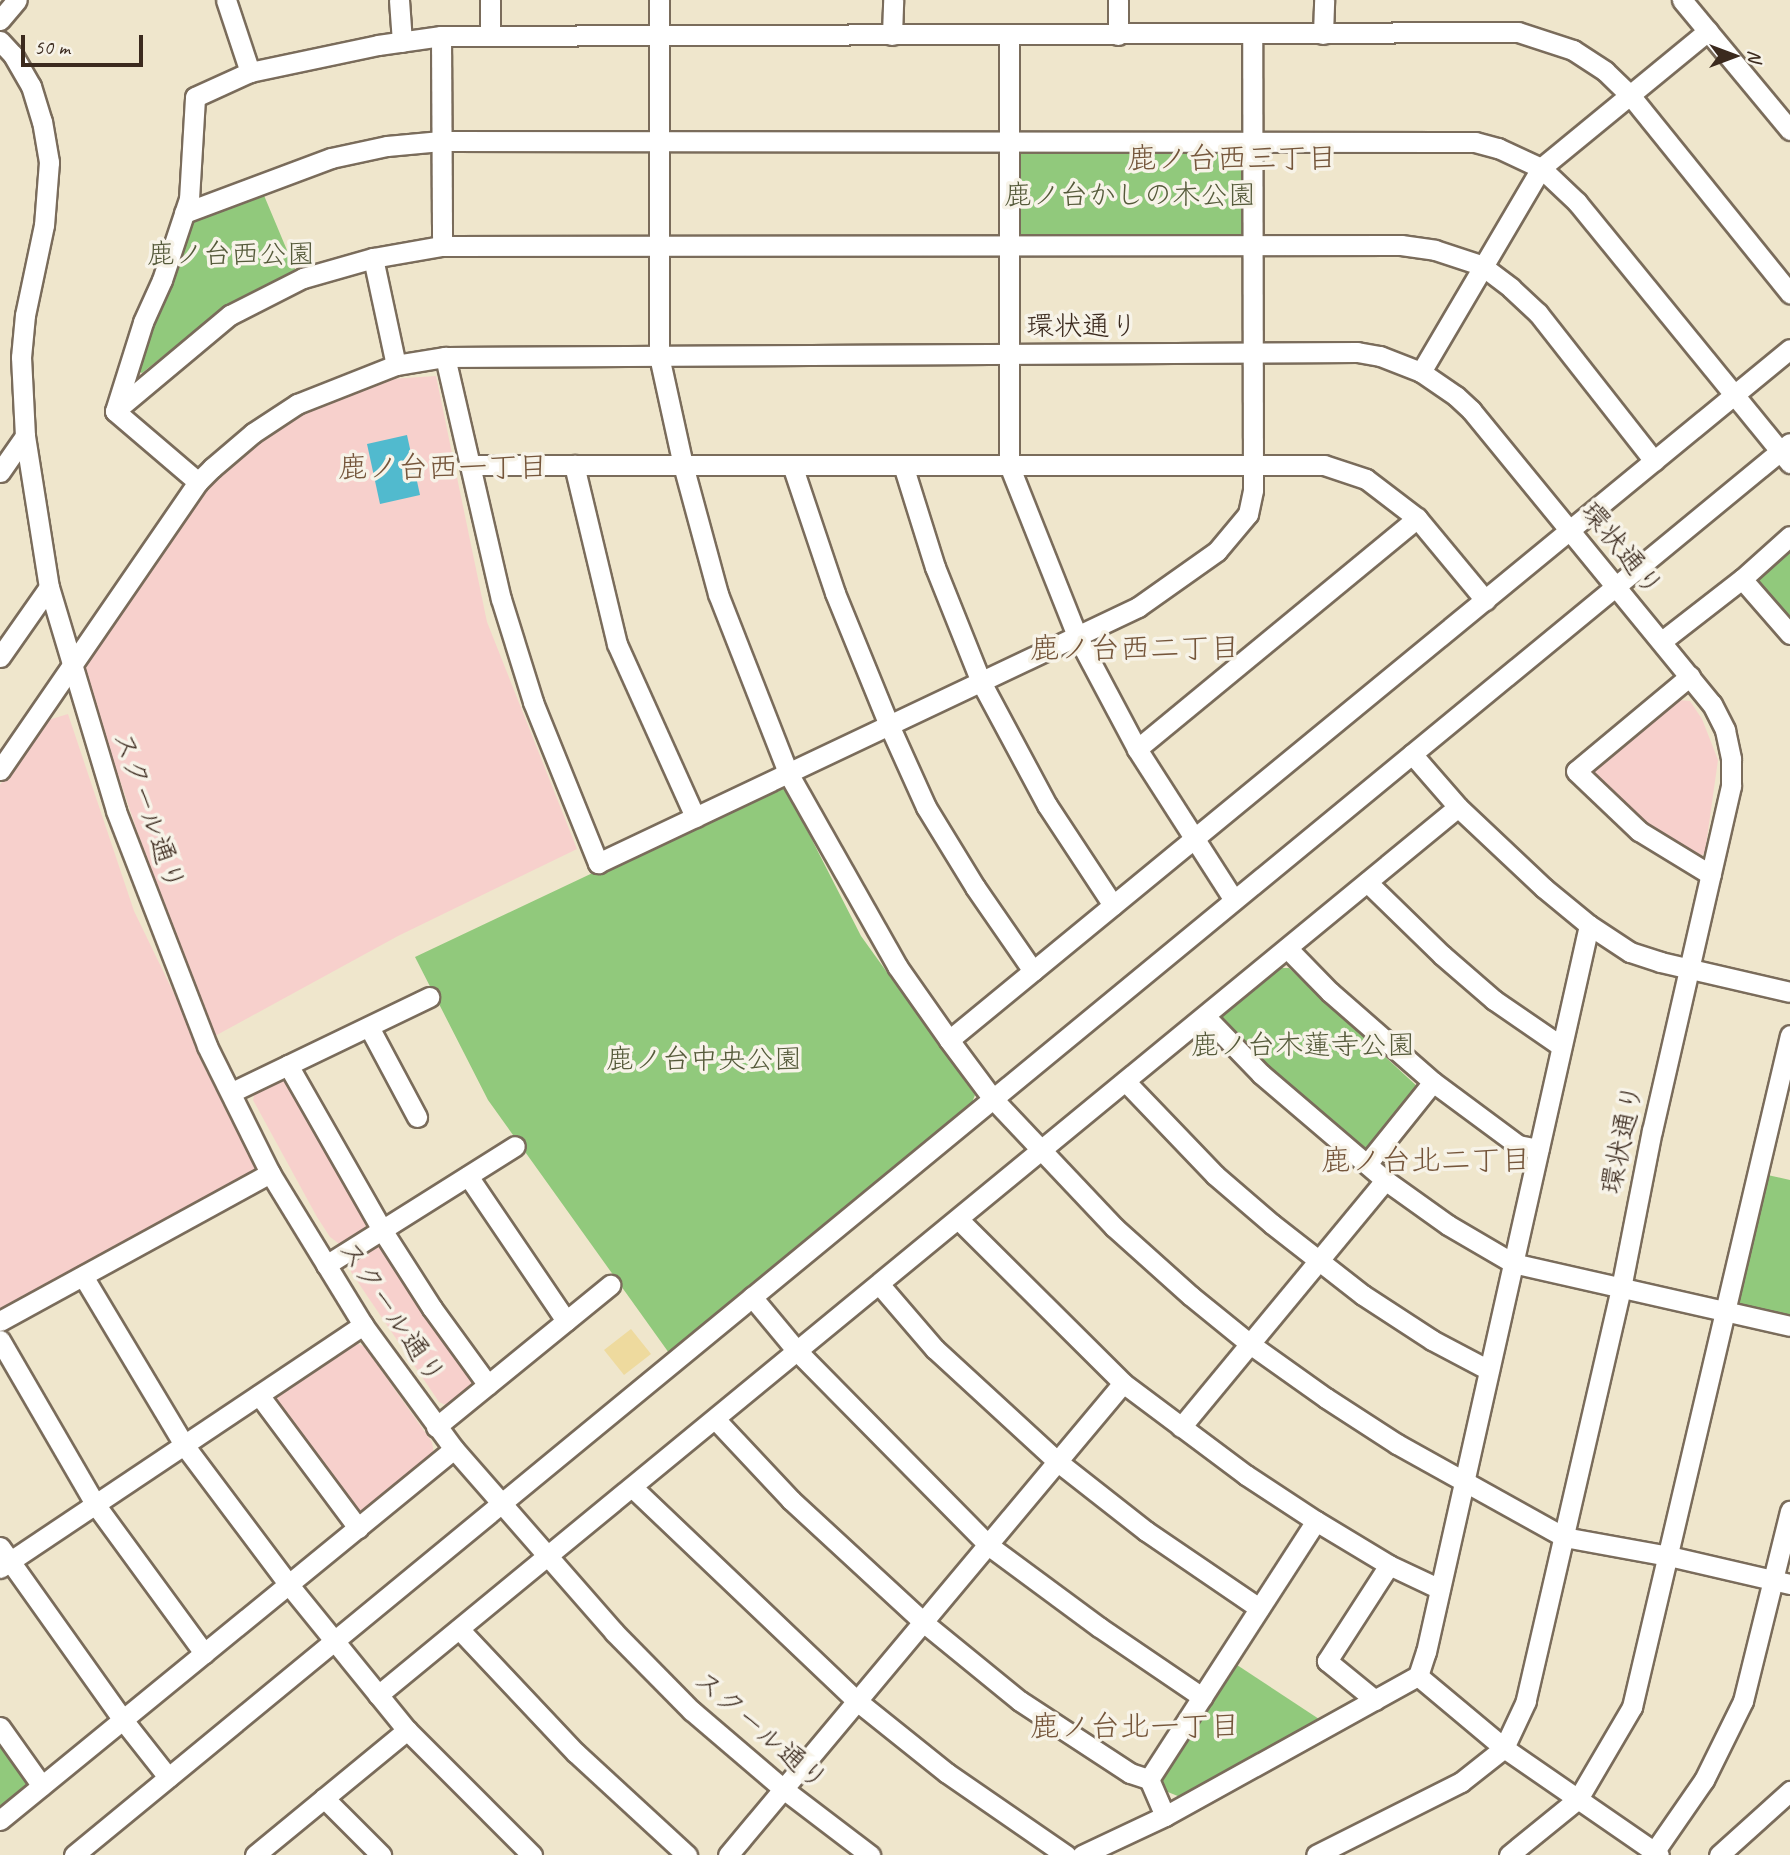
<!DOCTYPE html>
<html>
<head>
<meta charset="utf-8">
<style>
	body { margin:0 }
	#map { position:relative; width:1790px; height:1855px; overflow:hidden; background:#efe6cc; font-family:Caveat,"Klee One",sans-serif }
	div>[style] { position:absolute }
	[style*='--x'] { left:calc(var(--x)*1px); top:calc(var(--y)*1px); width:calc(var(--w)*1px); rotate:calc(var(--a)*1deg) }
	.built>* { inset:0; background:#f7d0cc }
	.green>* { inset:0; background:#91c97c }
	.sand>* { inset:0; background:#eeda9e }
	.water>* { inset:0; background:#51bace }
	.roads { filter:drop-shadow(2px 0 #7a6c5b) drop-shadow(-2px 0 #7a6c5b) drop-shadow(0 2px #7a6c5b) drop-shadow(0 -2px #7a6c5b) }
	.minor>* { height:19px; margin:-9.5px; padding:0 9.5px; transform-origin:9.5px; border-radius:9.5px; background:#fff }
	span { translate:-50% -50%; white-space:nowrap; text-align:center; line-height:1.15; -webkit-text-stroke:7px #f7f3e8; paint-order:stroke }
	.park-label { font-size:28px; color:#555a3a }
	.street-label { font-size:28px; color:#3b2a1e }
	.neighbourhood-label { font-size:30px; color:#75563b }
	.north { position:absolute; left:1699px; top:21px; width:70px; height:70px; -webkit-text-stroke:5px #f7f3e8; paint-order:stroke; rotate:90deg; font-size:19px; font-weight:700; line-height:28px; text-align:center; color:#3b2a1e }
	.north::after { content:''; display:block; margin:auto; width:24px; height:32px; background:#3b2a1e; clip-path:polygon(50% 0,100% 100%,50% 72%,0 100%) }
	.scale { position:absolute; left:21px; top:35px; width:122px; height:32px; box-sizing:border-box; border:4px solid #3b2a1e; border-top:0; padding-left:9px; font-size:21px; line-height:24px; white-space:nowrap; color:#3b2a1e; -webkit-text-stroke:5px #f7f3e8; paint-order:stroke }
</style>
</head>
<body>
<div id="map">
	<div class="built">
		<i style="clip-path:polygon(436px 376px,487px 622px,577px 849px,398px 936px,215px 1036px,178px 951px,81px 666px,205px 486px,240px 453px,306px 408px,340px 394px,391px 379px)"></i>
		<i style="clip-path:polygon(1678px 700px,1690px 701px,1702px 719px,1718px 760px,1705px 852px,1699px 859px,1641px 823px,1594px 783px,1589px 770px)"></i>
		<i style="clip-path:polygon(68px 714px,134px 911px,257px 1165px,250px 1178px,0 1315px,0 785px,42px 722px)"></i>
		<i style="clip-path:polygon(279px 1078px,289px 1081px,367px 1219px,364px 1232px,342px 1246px,330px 1237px,317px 1217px,253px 1100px,256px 1087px)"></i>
		<i style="clip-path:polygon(372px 1244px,384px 1247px,472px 1378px,472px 1390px,450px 1407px,439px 1402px,351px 1272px,350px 1259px)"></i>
		<i style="clip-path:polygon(352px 1342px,364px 1346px,432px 1442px,434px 1455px,364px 1511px,350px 1509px,271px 1397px)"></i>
	</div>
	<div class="green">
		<i style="clip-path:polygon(1245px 148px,1244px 240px,1015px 240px,1016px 149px)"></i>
		<i style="clip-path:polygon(263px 193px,297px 274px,226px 306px,142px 373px,135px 370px,193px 220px)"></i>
		<i style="clip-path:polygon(1790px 547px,1790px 625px,1751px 579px)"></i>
		<i style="clip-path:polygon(783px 783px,861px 936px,975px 1095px,971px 1105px,669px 1353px,488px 1100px,415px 957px)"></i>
		<i style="clip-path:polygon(1278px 968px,1289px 968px,1419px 1088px,1369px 1154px,1347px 1140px,1221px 1025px,1219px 1015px)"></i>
		<i style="clip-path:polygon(1763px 1174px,1790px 1180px,1790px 1319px,1734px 1307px)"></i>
		<i style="clip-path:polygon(1234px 1663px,1322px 1721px,1185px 1799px,1163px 1790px,1161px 1774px)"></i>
		<i style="clip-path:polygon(0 1745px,29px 1785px,0 1810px)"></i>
	</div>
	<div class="sand">
		<i style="clip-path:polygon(631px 1329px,651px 1354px,624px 1375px,604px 1350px)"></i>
	</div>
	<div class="water">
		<i style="clip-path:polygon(407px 435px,420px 495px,380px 504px,367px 444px)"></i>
	</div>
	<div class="roads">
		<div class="minor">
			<i style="--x:226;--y:0;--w:76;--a:71.6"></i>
			<i style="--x:399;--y:0;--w:42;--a:85.9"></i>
			<i style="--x:659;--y:0;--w:356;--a:90"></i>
			<i style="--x:659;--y:356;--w:112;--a:77.6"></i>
			<i style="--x:683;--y:465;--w:134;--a:74.8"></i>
			<i style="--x:718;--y:594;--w:192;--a:68.6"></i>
			<i style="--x:788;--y:773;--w:222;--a:60.5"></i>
			<i style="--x:897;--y:966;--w:90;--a:54.9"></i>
			<i style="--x:949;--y:1040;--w:74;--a:53.3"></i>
			<i style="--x:993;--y:1099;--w:176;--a:46.6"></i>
			<i style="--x:1114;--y:1227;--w:103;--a:41.9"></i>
			<i style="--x:1191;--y:1296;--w:76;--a:39.1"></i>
			<i style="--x:1250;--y:1344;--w:93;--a:35.4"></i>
			<i style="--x:1326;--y:1398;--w:85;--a:32.9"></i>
			<i style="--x:1397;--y:1444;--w:191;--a:29.1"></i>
			<i style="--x:1564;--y:1537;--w:107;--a:10.3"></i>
			<i style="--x:1669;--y:1556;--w:124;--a:13"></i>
			<i style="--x:1682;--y:0;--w:169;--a:50.3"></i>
			<i style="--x:0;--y:20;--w:26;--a:-50"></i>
			<i style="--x:1323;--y:34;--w:34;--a:-88"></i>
			<i style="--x:490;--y:35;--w:35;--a:-90"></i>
			<i style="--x:892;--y:35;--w:35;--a:-88"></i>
			<i style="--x:1009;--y:35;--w:430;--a:90"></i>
			<i style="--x:1009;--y:465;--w:184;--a:68.3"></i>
			<i style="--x:1077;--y:636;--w:128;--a:62"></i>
			<i style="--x:1137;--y:749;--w:179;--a:57.3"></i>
			<i style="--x:1118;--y:35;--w:35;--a:-90"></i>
			<i style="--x:441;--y:36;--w:210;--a:89.7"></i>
			<i style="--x:0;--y:41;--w:19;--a:47"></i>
			<i style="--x:13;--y:55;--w:36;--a:60"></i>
			<i style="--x:31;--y:86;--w:37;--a:73"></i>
			<i style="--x:42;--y:121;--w:42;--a:80.3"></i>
			<i style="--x:49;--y:162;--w:63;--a:94.5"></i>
			<i style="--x:44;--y:225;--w:92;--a:101.9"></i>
			<i style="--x:25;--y:315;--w:42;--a:95.4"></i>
			<i style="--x:21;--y:357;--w:79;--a:87.1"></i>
			<i style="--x:25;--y:436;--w:153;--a:81"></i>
			<i style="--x:49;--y:587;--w:234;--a:73.3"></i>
			<i style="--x:116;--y:811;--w:252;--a:68.8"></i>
			<i style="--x:207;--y:1046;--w:142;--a:63.6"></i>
			<i style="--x:270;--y:1173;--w:178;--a:58.5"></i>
			<i style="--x:363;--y:1325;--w:154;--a:53.7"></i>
			<i style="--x:454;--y:1449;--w:243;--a:48.8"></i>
			<i style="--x:614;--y:1632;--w:111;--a:45.4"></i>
			<i style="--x:692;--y:1711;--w:118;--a:40.5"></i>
			<i style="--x:782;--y:1788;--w:111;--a:37.3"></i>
			<i style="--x:184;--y:213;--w:157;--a:-20.5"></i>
			<i style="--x:331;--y:158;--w:57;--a:-12.1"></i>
			<i style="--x:387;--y:146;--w:54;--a:-5.3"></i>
			<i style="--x:441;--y:141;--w:1034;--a:0.06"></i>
			<i style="--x:1475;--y:142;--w:24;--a:15"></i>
			<i style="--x:1498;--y:148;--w:47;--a:24.9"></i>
			<i style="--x:1541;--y:168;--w:50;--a:43.4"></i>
			<i style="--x:1577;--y:202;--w:337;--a:50.8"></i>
			<i style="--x:373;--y:258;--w:109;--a:77.9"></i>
			<i style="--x:445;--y:357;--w:248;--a:77"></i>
			<i style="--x:501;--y:599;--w:108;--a:72.7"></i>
			<i style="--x:533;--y:702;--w:174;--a:68"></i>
			<i style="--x:598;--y:863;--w:598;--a:-25.36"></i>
			<i style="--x:1138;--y:607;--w:97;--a:-35.3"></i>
			<i style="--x:1217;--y:551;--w:48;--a:-50"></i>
			<i style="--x:1248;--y:514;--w:25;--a:-78"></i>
			<i style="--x:1253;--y:490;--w:456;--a:-90.1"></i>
			<i style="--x:1421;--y:372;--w:237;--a:-59.5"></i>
			<i style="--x:1541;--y:168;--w:216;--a:-39.4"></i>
			<i style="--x:115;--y:411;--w:150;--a:-39.9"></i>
			<i style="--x:230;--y:315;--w:82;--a:-26.9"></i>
			<i style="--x:303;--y:278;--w:73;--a:-15.9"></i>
			<i style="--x:373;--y:258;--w:70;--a:-9.9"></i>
			<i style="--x:442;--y:246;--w:959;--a:-0.06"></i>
			<i style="--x:1401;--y:245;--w:34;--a:8"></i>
			<i style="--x:1435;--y:250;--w:48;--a:18.1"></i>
			<i style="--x:1481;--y:265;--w:38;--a:37"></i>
			<i style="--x:1511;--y:288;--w:37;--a:43"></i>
			<i style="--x:1538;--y:313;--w:188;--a:51.9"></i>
			<i style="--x:470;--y:465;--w:854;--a:0"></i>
			<i style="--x:1324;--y:465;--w:44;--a:18.4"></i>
			<i style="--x:1366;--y:479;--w:64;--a:37.4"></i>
			<i style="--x:1417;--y:518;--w:107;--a:50.3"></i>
			<i style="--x:574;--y:465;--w:184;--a:76.5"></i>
			<i style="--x:617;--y:644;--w:190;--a:65.7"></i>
			<i style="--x:792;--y:465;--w:135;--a:71.4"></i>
			<i style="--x:835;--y:593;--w:143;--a:67.8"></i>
			<i style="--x:889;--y:725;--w:90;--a:65.7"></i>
			<i style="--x:926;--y:807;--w:94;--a:58.5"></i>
			<i style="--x:975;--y:887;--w:102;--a:55.4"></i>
			<i style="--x:903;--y:465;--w:107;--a:72.6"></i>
			<i style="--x:935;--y:567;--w:124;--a:68.2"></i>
			<i style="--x:981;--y:682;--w:140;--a:61.8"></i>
			<i style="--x:1047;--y:805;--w:120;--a:56.6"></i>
			<i style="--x:0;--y:472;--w:44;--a:-55.2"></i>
			<i style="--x:198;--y:482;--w:109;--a:-139.5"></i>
			<i style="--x:115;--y:411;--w:93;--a:-72.5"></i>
			<i style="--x:143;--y:322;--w:46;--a:-65.7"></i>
			<i style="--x:162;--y:280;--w:85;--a:-71.6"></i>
			<i style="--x:189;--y:199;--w:102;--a:-86.6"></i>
			<i style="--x:195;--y:97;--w:60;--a:-24.4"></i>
			<i style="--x:250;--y:72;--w:131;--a:-11.9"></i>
			<i style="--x:378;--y:45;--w:64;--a:-8.1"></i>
			<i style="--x:441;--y:36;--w:1077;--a:-0.21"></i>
			<i style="--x:1518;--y:32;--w:58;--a:18.1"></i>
			<i style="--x:1573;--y:50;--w:38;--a:33"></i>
			<i style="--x:1605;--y:71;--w:35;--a:44"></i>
			<i style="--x:1630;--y:95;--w:255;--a:51.1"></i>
			<i style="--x:1742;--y:579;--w:73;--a:48.9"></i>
			<i style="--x:1662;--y:641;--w:101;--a:-37.8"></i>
			<i style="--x:1742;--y:579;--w:64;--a:-41.9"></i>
			<i style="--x:0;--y:657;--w:85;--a:-55"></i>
			<i style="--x:1690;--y:676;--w:148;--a:140.2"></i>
			<i style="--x:1576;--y:771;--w:87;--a:43.6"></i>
			<i style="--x:1639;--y:831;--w:84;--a:31.4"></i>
			<i style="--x:1137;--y:749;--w:363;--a:-39.5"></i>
			<i style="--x:1412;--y:754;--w:70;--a:49"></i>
			<i style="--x:1458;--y:807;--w:118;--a:43.3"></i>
			<i style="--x:1544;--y:888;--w:58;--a:39.4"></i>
			<i style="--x:1589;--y:925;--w:49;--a:33.4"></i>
			<i style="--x:1630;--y:952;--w:32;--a:18"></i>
			<i style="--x:1660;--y:962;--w:133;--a:13"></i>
			<i style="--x:0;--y:770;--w:349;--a:-55.5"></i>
			<i style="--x:198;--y:482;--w:20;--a:-45"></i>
			<i style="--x:212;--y:468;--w:54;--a:-40.5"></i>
			<i style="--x:253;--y:433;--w:53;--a:-33.4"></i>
			<i style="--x:297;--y:404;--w:106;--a:-21.5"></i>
			<i style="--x:396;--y:365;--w:50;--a:-9.3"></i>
			<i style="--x:445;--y:357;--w:912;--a:-0.31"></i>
			<i style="--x:1357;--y:352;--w:23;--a:10"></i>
			<i style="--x:1380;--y:356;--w:44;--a:21.3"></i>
			<i style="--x:1421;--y:372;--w:42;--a:34.4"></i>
			<i style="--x:1456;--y:396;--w:21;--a:43"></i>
			<i style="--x:1471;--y:410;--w:380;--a:50.7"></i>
			<i style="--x:1712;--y:704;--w:29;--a:63"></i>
			<i style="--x:1725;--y:730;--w:30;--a:78"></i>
			<i style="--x:1731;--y:759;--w:27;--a:90"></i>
			<i style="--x:1731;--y:786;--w:353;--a:102.9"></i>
			<i style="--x:1652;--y:1130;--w:161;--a:101.1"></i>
			<i style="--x:1621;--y:1288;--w:424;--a:103"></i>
			<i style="--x:1526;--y:1701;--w:52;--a:115.1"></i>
			<i style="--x:1504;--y:1748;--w:55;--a:141.7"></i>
			<i style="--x:1461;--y:1782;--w:162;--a:153.3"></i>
			<i style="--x:1367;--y:882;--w:105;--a:44.2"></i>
			<i style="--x:1442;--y:955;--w:69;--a:40.9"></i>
			<i style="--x:1494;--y:1000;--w:81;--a:34.5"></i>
			<i style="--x:1287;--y:948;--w:62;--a:45.7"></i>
			<i style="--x:1330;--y:992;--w:137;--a:41.1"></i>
			<i style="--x:1433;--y:1082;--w:106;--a:36.5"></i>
			<i style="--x:1518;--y:1145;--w:21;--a:11"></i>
			<i style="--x:1205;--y:1016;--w:81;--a:46"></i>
			<i style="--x:1261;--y:1074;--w:163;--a:40.5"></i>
			<i style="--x:1385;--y:1180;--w:77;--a:35.5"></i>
			<i style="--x:1448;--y:1225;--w:75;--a:30.3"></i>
			<i style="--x:1513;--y:1263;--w:284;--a:12.8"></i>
			<i style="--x:369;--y:1027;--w:102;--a:61.9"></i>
			<i style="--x:949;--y:1040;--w:1088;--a:-39.41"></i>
			<i style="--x:288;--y:1065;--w:190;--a:60.3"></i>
			<i style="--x:382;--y:1230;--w:93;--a:57.3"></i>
			<i style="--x:432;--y:1308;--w:95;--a:54"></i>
			<i style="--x:1125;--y:1081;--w:130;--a:46.2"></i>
			<i style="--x:1215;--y:1175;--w:75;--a:40.7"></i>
			<i style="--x:1272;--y:1224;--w:115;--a:38"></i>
			<i style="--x:1363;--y:1295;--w:82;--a:33.1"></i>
			<i style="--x:1432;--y:1340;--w:64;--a:27.8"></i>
			<i style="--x:232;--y:1092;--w:219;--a:-25.7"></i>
			<i style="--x:1367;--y:1164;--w:105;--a:-51.2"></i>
			<i style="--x:468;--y:1176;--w:175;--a:55.9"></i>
			<i style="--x:958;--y:1219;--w:233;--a:44.8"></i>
			<i style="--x:1123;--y:1383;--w:154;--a:36.8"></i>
			<i style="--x:1246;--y:1475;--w:84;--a:33.3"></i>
			<i style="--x:1316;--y:1521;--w:85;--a:31.1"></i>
			<i style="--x:1389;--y:1565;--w:56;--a:25.2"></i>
			<i style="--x:326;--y:1265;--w:223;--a:-32.2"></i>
			<i style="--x:83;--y:1276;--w:197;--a:59.1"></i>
			<i style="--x:184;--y:1445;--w:175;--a:53.1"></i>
			<i style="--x:289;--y:1585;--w:187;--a:50.9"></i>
			<i style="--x:407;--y:1730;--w:177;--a:45"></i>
			<i style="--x:879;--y:1284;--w:86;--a:49.3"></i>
			<i style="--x:935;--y:1349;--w:167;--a:42.6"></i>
			<i style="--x:1058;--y:1462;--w:112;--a:38.1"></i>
			<i style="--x:1146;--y:1531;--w:137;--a:34.3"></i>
			<i style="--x:752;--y:1297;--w:70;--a:50.2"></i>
			<i style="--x:797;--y:1351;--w:272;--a:45.4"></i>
			<i style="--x:988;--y:1545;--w:138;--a:36.5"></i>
			<i style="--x:1099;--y:1627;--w:125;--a:34.2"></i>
			<i style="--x:0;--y:1321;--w:308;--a:-28.7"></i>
			<i style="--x:0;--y:1340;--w:190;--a:59.9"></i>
			<i style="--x:95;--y:1504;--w:185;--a:53.8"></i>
			<i style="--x:259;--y:1395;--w:166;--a:53.3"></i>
			<i style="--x:716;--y:1420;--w:110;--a:46.8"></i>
			<i style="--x:791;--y:1500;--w:180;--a:42.7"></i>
			<i style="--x:923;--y:1622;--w:125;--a:39.2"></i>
			<i style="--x:1020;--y:1701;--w:131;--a:33.2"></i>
			<i style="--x:1130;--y:1773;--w:20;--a:18"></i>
			<i style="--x:1149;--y:1779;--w:40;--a:66.6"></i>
			<i style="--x:436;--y:1427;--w:225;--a:-39.2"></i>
			<i style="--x:1181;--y:1427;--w:320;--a:-50.4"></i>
			<i style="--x:632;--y:1487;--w:311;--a:43.6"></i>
			<i style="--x:857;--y:1701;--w:115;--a:38.7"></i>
			<i style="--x:947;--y:1773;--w:145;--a:34.6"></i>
			<i style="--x:0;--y:1547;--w:212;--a:54.6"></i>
			<i style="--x:123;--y:1720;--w:73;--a:51.7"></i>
			<i style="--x:0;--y:1568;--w:437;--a:-33.8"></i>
			<i style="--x:459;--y:1629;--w:170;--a:46.7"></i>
			<i style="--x:576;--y:1753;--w:151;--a:42.6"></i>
			<i style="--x:1418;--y:1676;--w:112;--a:39.9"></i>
			<i style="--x:1504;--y:1748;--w:188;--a:34.6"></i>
			<i style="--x:378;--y:1695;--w:1398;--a:-39.43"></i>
			<i style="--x:1375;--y:1700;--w:62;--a:-140.9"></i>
			<i style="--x:1327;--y:1661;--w:114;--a:-57.1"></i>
			<i style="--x:0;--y:1727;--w:72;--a:54.6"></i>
			<i style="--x:1149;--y:1779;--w:307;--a:-57.1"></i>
			<i style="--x:324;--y:1798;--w:81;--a:45"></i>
			<i style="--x:0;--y:1820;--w:586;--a:-39.26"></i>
			<i style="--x:74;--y:1855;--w:2222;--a:-39.45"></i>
			<i style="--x:255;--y:1855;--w:197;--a:-39.4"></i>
			<i style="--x:728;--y:1855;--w:615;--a:-50.08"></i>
			<i style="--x:1082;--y:1855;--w:92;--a:-25.2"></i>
			<i style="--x:1165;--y:1816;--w:289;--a:-29"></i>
			<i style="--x:1418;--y:1676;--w:25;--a:-72"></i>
			<i style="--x:1426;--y:1652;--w:745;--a:-77.36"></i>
			<i style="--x:1509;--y:1855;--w:89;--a:-39.1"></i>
			<i style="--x:1578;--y:1799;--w:107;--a:-59.6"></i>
			<i style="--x:1632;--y:1707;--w:690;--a:-76.77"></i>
			<i style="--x:1652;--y:1855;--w:91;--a:-55.3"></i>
			<i style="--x:1704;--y:1780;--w:88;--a:-63.7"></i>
			<i style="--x:1743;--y:1701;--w:196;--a:-76.1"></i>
			<i style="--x:1719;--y:1855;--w:96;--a:-42"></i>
		</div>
	</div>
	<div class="park-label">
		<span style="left:1130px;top:195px">鹿ノ台かしの木公園</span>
		<span style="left:231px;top:254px">鹿ノ台西公園</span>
		<span style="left:1303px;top:1045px">鹿ノ台木蓮寺公園</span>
		<span style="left:704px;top:1059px">鹿ノ台中央公園</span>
	</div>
	<div class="street-label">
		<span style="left:1082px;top:326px">環状通り</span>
		<span style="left:1622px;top:549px;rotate:51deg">環状通り</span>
		<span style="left:149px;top:811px;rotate:71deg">スクール通り</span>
		<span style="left:1622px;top:1139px;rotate:-78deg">環状通り</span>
		<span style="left:392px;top:1312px;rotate:56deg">スクール通り</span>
		<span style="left:761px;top:1730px;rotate:41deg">スクール通り</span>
	</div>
	<div class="neighbourhood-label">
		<span style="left:1232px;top:158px">鹿ノ台西三丁目</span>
		<span style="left:443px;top:467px">鹿ノ台西一丁目</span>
		<span style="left:1135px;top:648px">鹿ノ台西二丁目</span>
		<span style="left:1426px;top:1160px">鹿ノ台北二丁目</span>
		<span style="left:1135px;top:1726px">鹿ノ台北一丁目</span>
	</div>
	<div class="north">N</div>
	<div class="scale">50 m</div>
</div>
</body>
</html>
